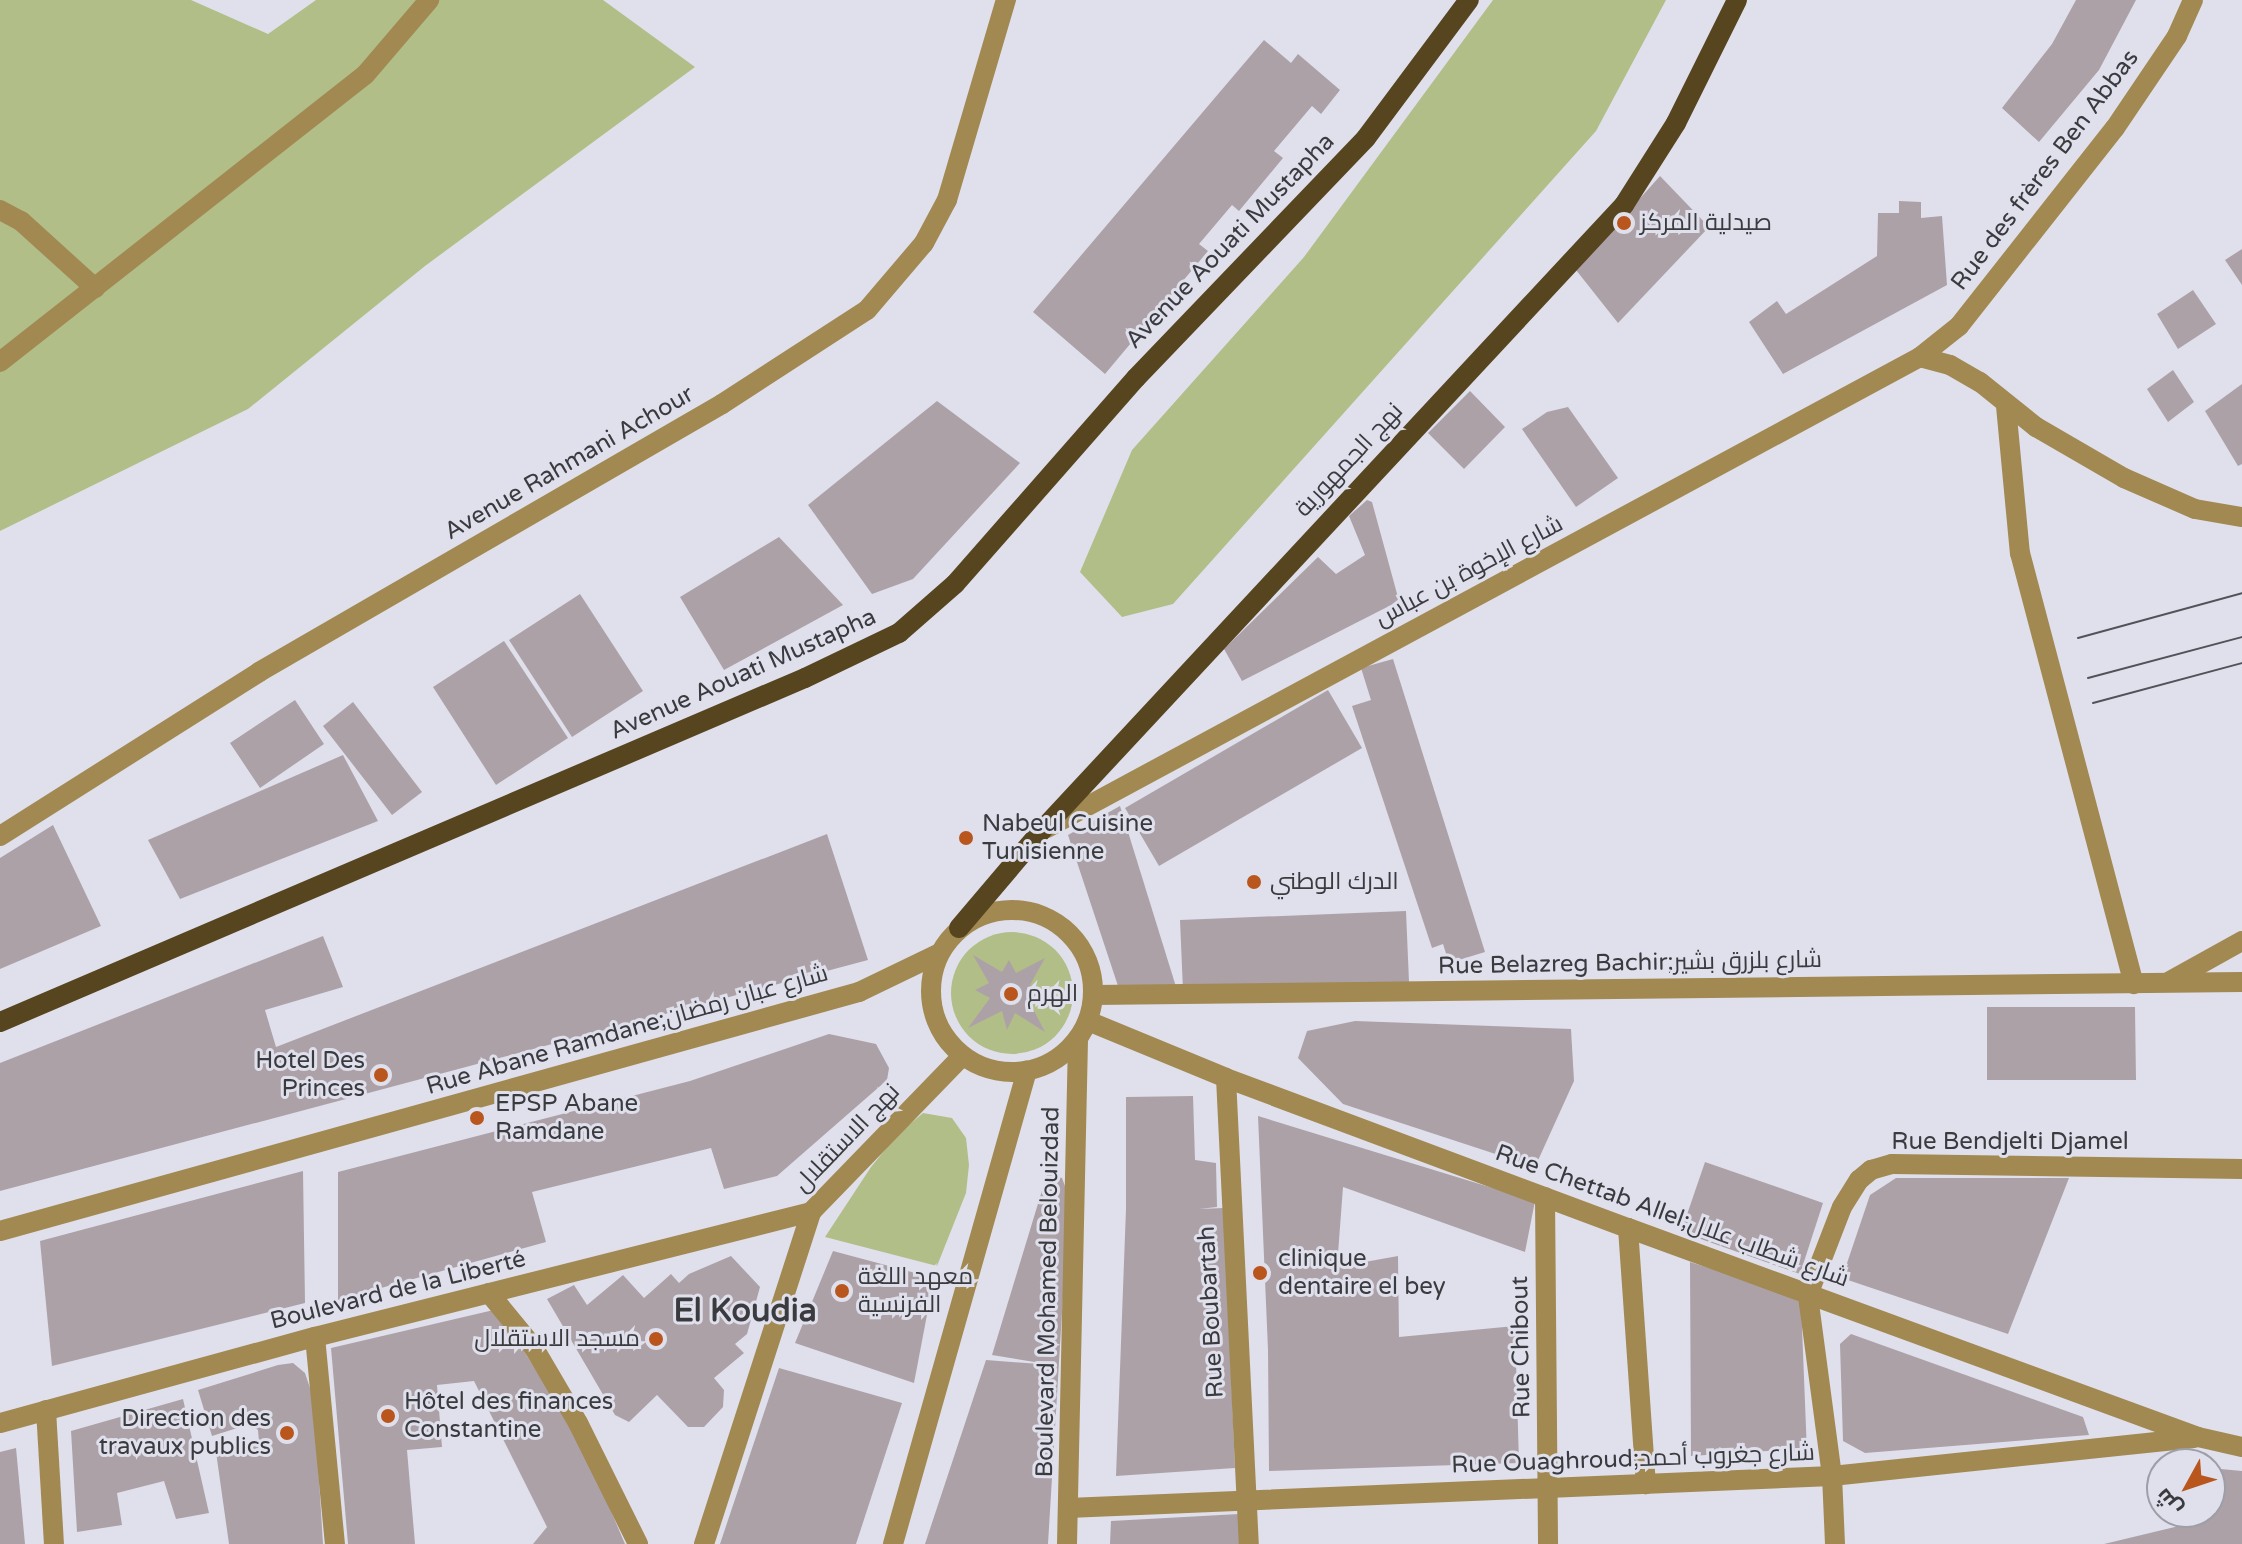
<!DOCTYPE html>
<html>
<head>
<meta charset="utf-8">
<style>
	body { margin:0 }
	#map { position:relative; width:2242px; height:1544px; overflow:hidden; background:#dfe0ec; font-family:"Varela Round",Cairo,sans-serif }
	div>[style] { position:absolute }
	[style*='--x'] { left:calc(var(--x)*1px); top:calc(var(--y)*1px); width:calc(var(--w)*1px); rotate:calc(var(--a)*1deg) }
	.green>* { inset:0; background:#b2be88 }
	.round { border-radius:50% }
	.building>* { inset:0; background:#ada1a8 }
	.minor>* { height:20px; margin:-10px; padding:0 10px; transform-origin:10px; border-radius:10px; background:#a28952 }
	.minor>.ring { margin:-10px; padding:0; box-sizing:content-box; background:none; border:20px solid #a28952; border-radius:50% }
	.major>* { height:20px; margin:-10px; padding:0 10px; transform-origin:10px; border-radius:10px; background:#56451f }
	.tram>* { height:2px; margin:-1px; padding:0 1px; transform-origin:1px; border-radius:1px; background:#525358 }
	.dots>* { width:22px; height:22px; translate:-50% -50%; box-sizing:border-box; border:4px solid #dfe0ec; border-radius:50% }
	span { translate:-50% -50%; white-space:nowrap; text-align:center; line-height:1.15; -webkit-text-stroke:6px #dfe0ec; paint-order:stroke }
	.street-label { font-size:24px; color:#3a3b3f }
	.poi-label { font-size:24px; color:#3a3b3f }
	.left { translate:0 -50%; text-align:left }
	.right { translate:-100% -50%; text-align:right }
	.district-label { font-size:32px; color:#3a3b3f; font-weight:700 }
	.north { position:absolute; left:2146px; top:1448px; width:80px; height:80px; box-sizing:border-box; background:#dfe0ec; border:2px solid #9d9ea7; border-radius:50%; rotate:230deg; font-size:22px; font-weight:700; line-height:32px; text-align:center; color:#3a3b3f }
	.north::after { content:''; display:block; margin:auto; width:28px; height:36px; background:#b9561d; clip-path:polygon(50% 0,100% 100%,50% 72%,0 100%) }
</style>
</head>
<body>
<div id="map">
	<div class="green">
		<i style="clip-path:polygon(0 0,191px 0,268px 34px,316px 0,603px 0,695px 67px,425px 266px,248px 409px,0 531px)"></i>
		<i style="clip-path:polygon(1493px 0,1666px 0,1596px 131px,1173px 604px,1122px 617px,1080px 572px,1132px 450px,1304px 257px)"></i>
		<i class="round" style="left:951px;top:932px;width:122px;height:122px"></i>
		<i style="clip-path:polygon(923px 1113px,952px 1118px,966px 1138px,969px 1165px,966px 1193px,937px 1266px,825px 1237px,871px 1167px,897px 1135px)"></i>
	</div>
	<div class="building">
		<i style="clip-path:polygon(2076px 0,2136px 0,2099px 70px,2039px 142px,2002px 108px,2052px 44px)"></i>
		<i style="clip-path:polygon(1264px 40px,1291px 63px,1298px 54px,1340px 90px,1321px 114px,1312px 106px,1274px 151px,1283px 158px,1239px 211px,1232px 205px,1199px 244px,1208px 251px,1105px 374px,1033px 312px)"></i>
		<i style="clip-path:polygon(1660px 176px,1709px 227px,1618px 323px,1576px 270px)"></i>
		<i style="clip-path:polygon(1899px 201px,1921px 202px,1921px 218px,1942px 216px,1947px 285px,1783px 374px,1749px 322px,1777px 301px,1786px 314px,1877px 256px,1878px 213px,1899px 213px)"></i>
		<i style="clip-path:polygon(2242px 249px,2242px 285px,2225px 260px)"></i>
		<i style="clip-path:polygon(2193px 290px,2216px 324px,2178px 349px,2157px 314px)"></i>
		<i style="clip-path:polygon(2173px 370px,2194px 402px,2168px 422px,2147px 389px)"></i>
		<i style="clip-path:polygon(2242px 384px,2242px 464px,2238px 466px,2205px 411px)"></i>
		<i style="clip-path:polygon(1470px 391px,1505px 427px,1464px 469px,1428px 433px)"></i>
		<i style="clip-path:polygon(937px 401px,1020px 463px,913px 579px,872px 594px,808px 505px)"></i>
		<i style="clip-path:polygon(1568px 407px,1618px 478px,1576px 507px,1522px 429px,1547px 412px)"></i>
		<i style="clip-path:polygon(1367px 500px,1372px 502px,1399px 601px,1242px 681px,1224px 649px,1318px 557px,1336px 574px,1365px 555px,1349px 516px)"></i>
		<i style="clip-path:polygon(779px 537px,843px 605px,724px 670px,680px 597px)"></i>
		<i style="clip-path:polygon(580px 594px,643px 691px,572px 737px,509px 640px)"></i>
		<i style="clip-path:polygon(504px 641px,568px 738px,496px 785px,433px 687px)"></i>
		<i style="clip-path:polygon(1393px 659px,1485px 952px,1449px 963px,1443px 944px,1432px 948px,1352px 706px,1371px 700px,1361px 668px)"></i>
		<i style="clip-path:polygon(1328px 690px,1362px 748px,1159px 866px,1125px 808px)"></i>
		<i style="clip-path:polygon(295px 700px,324px 744px,260px 788px,230px 743px)"></i>
		<i style="clip-path:polygon(353px 702px,422px 792px,392px 815px,323px 726px)"></i>
		<i style="clip-path:polygon(343px 755px,378px 821px,180px 899px,148px 840px)"></i>
		<i style="clip-path:polygon(1120px 806px,1177px 990px,1120px 992px,1068px 835px)"></i>
		<i style="clip-path:polygon(53px 825px,101px 926px,0 969px,0 858px)"></i>
		<i style="clip-path:polygon(827px 834px,868px 960px,0 1191px,0 1063px,323px 936px,343px 987px,265px 1010px,276px 1047px)"></i>
		<i style="clip-path:polygon(1406px 911px,1409px 982px,1183px 991px,1180px 920px)"></i>
		<i style="clip-path:polygon(973px 955px,1002px 972px,1009px 960px,1016px 973px,1045px 958px,1030px 985px,1044px 998px,1028px 999px,1045px 1032px,1015px 1013px,1007px 1030px,1002px 1011px,968px 1028px,990px 998px,975px 990px,989px 983px)"></i>
		<i style="clip-path:polygon(1987px 1007px,2135px 1007px,2136px 1080px,1987px 1080px)"></i>
		<i style="clip-path:polygon(1355px 1021px,1571px 1029px,1574px 1081px,1535px 1167px,1343px 1104px,1298px 1058px,1307px 1031px)"></i>
		<i style="clip-path:polygon(829px 1034px,876px 1044px,889px 1068px,887px 1080px,777px 1176px,724px 1189px,711px 1148px,532px 1192px,546px 1242px,338px 1300px,338px 1172px,690px 1081px)"></i>
		<i style="clip-path:polygon(1193px 1096px,1195px 1160px,1216px 1163px,1217px 1207px,1199px 1209px,1224px 1208px,1235px 1468px,1116px 1476px,1126px 1209px,1126px 1097px)"></i>
		<i style="clip-path:polygon(1258px 1116px,1535px 1201px,1525px 1252px,1343px 1187px,1337px 1267px,1398px 1256px,1399px 1337px,1515px 1326px,1519px 1463px,1269px 1471px,1268px 1350px)"></i>
		<i style="clip-path:polygon(1705px 1162px,1823px 1203px,1800px 1274px,1681px 1232px)"></i>
		<i style="clip-path:polygon(303px 1171px,305px 1303px,52px 1366px,40px 1241px)"></i>
		<i style="clip-path:polygon(1047px 1174px,1062px 1178px,1069px 1197px,1048px 1544px,925px 1544px,986px 1360px,1053px 1365px,992px 1355px)"></i>
		<i style="clip-path:polygon(1896px 1178px,2069px 1178px,2008px 1334px,1842px 1278px,1870px 1195px)"></i>
		<i style="clip-path:polygon(833px 1251px,934px 1278px,914px 1383px,795px 1343px)"></i>
		<i style="clip-path:polygon(731px 1256px,760px 1287px,747px 1334px,735px 1344px,744px 1353px,714px 1378px,724px 1390px,723px 1407px,704px 1427px,688px 1427px,657px 1395px,629px 1422px,615px 1415px,547px 1299px,574px 1285px,587px 1305px,623px 1275px,644px 1298px,671px 1274px,679px 1283px,689px 1274px)"></i>
		<i style="clip-path:polygon(1690px 1262px,1760px 1284px,1801px 1302px,1807px 1453px,1767px 1451px,1691px 1456px)"></i>
		<i style="clip-path:polygon(498px 1309px,584px 1448px,625px 1544px,533px 1544px,547px 1527px,474px 1381px,437px 1385px,442px 1447px,407px 1450px,415px 1544px,348px 1544px,331px 1348px)"></i>
		<i style="clip-path:polygon(1851px 1334px,2083px 1417px,2089px 1435px,1865px 1453px,1843px 1441px,1840px 1344px)"></i>
		<i style="clip-path:polygon(293px 1363px,305px 1373px,314px 1400px,323px 1544px,229px 1544px,216px 1452px,259px 1442px,258px 1430px,250px 1424px,212px 1436px,198px 1390px,278px 1365px)"></i>
		<i style="clip-path:polygon(779px 1368px,902px 1403px,856px 1544px,720px 1544px)"></i>
		<i style="clip-path:polygon(183px 1399px,209px 1513px,176px 1519px,164px 1481px,117px 1493px,122px 1525px,77px 1532px,71px 1431px)"></i>
		<i style="clip-path:polygon(16px 1448px,25px 1544px,0 1544px,0 1452px)"></i>
		<i style="clip-path:polygon(2210px 1468px,2242px 1471px,2242px 1544px,2104px 1544px,2204px 1520px,2201px 1512px,2210px 1512px)"></i>
		<i style="clip-path:polygon(1239px 1514px,1239px 1544px,1110px 1544px,1111px 1521px)"></i>
	</div>
	<div class="minor">
		<i style="--x:0;--y:210;--w:24;--a:28"></i>
		<i style="--x:21;--y:221;--w:100;--a:42.2"></i>
		<i style="--x:1920;--y:357;--w:31;--a:15"></i>
		<i style="--x:1950;--y:365;--w:34;--a:30"></i>
		<i style="--x:1980;--y:382;--w:72;--a:38.8"></i>
		<i style="--x:2036;--y:427;--w:102;--a:30.1"></i>
		<i style="--x:2124;--y:478;--w:77;--a:23.6"></i>
		<i style="--x:2195;--y:509;--w:48;--a:9.7"></i>
		<i style="--x:0;--y:362;--w:464;--a:-38.2"></i>
		<i style="--x:365;--y:75;--w:99;--a:-49.5"></i>
		<i style="--x:2006;--y:406;--w:148;--a:84.6"></i>
		<i style="--x:2020;--y:553;--w:446;--a:75.2"></i>
		<i style="--x:1047;--y:828;--w:992;--a:-28.35"></i>
		<i style="--x:1920;--y:357;--w:50;--a:-38.5"></i>
		<i style="--x:1959;--y:326;--w:252;--a:-51.8"></i>
		<i style="--x:2115;--y:128;--w:111;--a:-56"></i>
		<i style="--x:2177;--y:36;--w:39;--a:-66"></i>
		<i style="--x:0;--y:836;--w:307;--a:-32.3"></i>
		<i style="--x:259;--y:672;--w:535;--a:-30.06"></i>
		<i style="--x:722;--y:404;--w:173;--a:-33"></i>
		<i style="--x:867;--y:310;--w:88;--a:-49.6"></i>
		<i style="--x:924;--y:243;--w:49;--a:-61.9"></i>
		<i style="--x:947;--y:200;--w:209;--a:-73.6"></i>
		<i class="ring" style="left:931px;top:910px;width:142px;height:142px"></i>
		<i style="--x:2170;--y:981;--w:82;--a:-29.1"></i>
		<i style="--x:1094;--y:995;--w:1148;--a:-0.65"></i>
		<i style="--x:1088;--y:1021;--w:149;--a:22.4"></i>
		<i style="--x:1226;--y:1078;--w:429;--a:20.5"></i>
		<i style="--x:1628;--y:1228;--w:607;--a:20.14"></i>
		<i style="--x:2198;--y:1437;--w:45;--a:12.8"></i>
		<i style="--x:1226;--y:1078;--w:467;--a:87.2"></i>
		<i style="--x:1545;--y:1197;--w:347;--a:89.5"></i>
		<i style="--x:1628;--y:1228;--w:257;--a:86"></i>
		<i style="--x:0;--y:1231;--w:892;--a:-15.55"></i>
		<i style="--x:859;--y:992;--w:88;--a:-25.7"></i>
		<i style="--x:489;--y:1293;--w:71;--a:50.7"></i>
		<i style="--x:534;--y:1348;--w:87;--a:59.6"></i>
		<i style="--x:578;--y:1423;--w:135;--a:63.6"></i>
		<i style="--x:315;--y:1337;--w:208;--a:84.5"></i>
		<i style="--x:46;--y:1410;--w:134;--a:86.6"></i>
		<i style="--x:0;--y:1423;--w:327;--a:-15.3"></i>
		<i style="--x:315;--y:1337;--w:512;--a:-14.14"></i>
		<i style="--x:1068;--y:1508;--w:765;--a:-2.4"></i>
		<i style="--x:1832;--y:1476;--w:364;--a:-6"></i>
		<i style="--x:704;--y:1544;--w:349;--a:-72.1"></i>
		<i style="--x:811;--y:1212;--w:217;--a:-45.9"></i>
		<i style="--x:893;--y:1544;--w:492;--a:-74.2"></i>
		<i style="--x:1067;--y:1544;--w:504;--a:-88.75"></i>
		<i style="--x:1835;--y:1544;--w:68;--a:-92.5"></i>
		<i style="--x:1832;--y:1476;--w:183;--a:-97.6"></i>
		<i style="--x:1808;--y:1295;--w:94;--a:-68.9"></i>
		<i style="--x:1842;--y:1207;--w:32;--a:-58"></i>
		<i style="--x:1859;--y:1180;--w:16;--a:-40"></i>
		<i style="--x:1871;--y:1170;--w:22;--a:-16"></i>
		<i style="--x:1892;--y:1164;--w:350;--a:0.8"></i>
	</div>
	<div class="major">
		<i style="--x:959;--y:928;--w:128;--a:-49.7"></i>
		<i style="--x:1042;--y:830;--w:854;--a:-47.04"></i>
		<i style="--x:1624;--y:205;--w:97;--a:-57.6"></i>
		<i style="--x:1676;--y:123;--w:137;--a:-63.6"></i>
		<i style="--x:0;--y:1022;--w:875;--a:-23.14"></i>
		<i style="--x:805;--y:678;--w:104;--a:-25.6"></i>
		<i style="--x:899;--y:633;--w:74;--a:-41.2"></i>
		<i style="--x:955;--y:584;--w:274;--a:-48.7"></i>
		<i style="--x:1136;--y:378;--w:332;--a:-46.2"></i>
		<i style="--x:1366;--y:138;--w:172;--a:-53.3"></i>
	</div>
	<div class="tram">
		<i style="--x:2078;--y:638;--w:170;--a:-15.3"></i>
		<i style="--x:2088;--y:678;--w:159;--a:-14.9"></i>
		<i style="--x:2093;--y:703;--w:154;--a:-15"></i>
	</div>
	<div class="dots">
		<i style="left:1624px;top:223px;background:#b9561d"></i>
		<i style="left:966px;top:838px;background:#b9561d"></i>
		<i style="left:1254px;top:882px;background:#b9561d"></i>
		<i style="left:1011px;top:994px;background:#b9561d"></i>
		<i style="left:381px;top:1075px;background:#b9561d"></i>
		<i style="left:477px;top:1118px;background:#b9561d"></i>
		<i style="left:1260px;top:1273px;background:#b9561d"></i>
		<i style="left:842px;top:1291px;background:#b9561d"></i>
		<i style="left:656px;top:1339px;background:#b9561d"></i>
		<i style="left:388px;top:1416px;background:#b9561d"></i>
		<i style="left:287px;top:1433px;background:#b9561d"></i>
	</div>
	<div class="street-label">
		<span style="left:2045px;top:170px;rotate:-53deg">Rue des frères Ben Abbas</span>
		<span style="left:1230px;top:241px;rotate:-46deg">Avenue Aouati Mustapha</span>
		<span style="left:1349px;top:460px;rotate:-47deg">نهج الجمهورية</span>
		<span style="left:569px;top:463px;rotate:-30deg">Avenue Rahmani Achour</span>
		<span style="left:1469px;top:571px;rotate:-28deg">شارع الإخوة بن عباس</span>
		<span style="left:743px;top:674px;rotate:-24deg">Avenue Aouati Mustapha</span>
		<span style="left:1630px;top:963px;rotate:-1deg">Rue Belazreg Bachir;شارع بلزرق بشير</span>
		<span style="left:627px;top:1030px;rotate:-16deg">Rue Abane Ramdane;شارع عبان رمضان</span>
		<span style="left:847px;top:1138px;rotate:-46deg">نهج الاستقلال</span>
		<span style="left:2010px;top:1142px">Rue Bendjelti Djamel</span>
		<span style="left:1672px;top:1216px;rotate:20deg">Rue Chettab Allel;شارع شطاب علال</span>
		<span style="left:398px;top:1290px;rotate:-14deg">Boulevard de la Liberté</span>
		<span style="left:1048px;top:1292px;rotate:-89deg">Boulevard Mohamed Belouizdad</span>
		<span style="left:1211px;top:1312px;rotate:-93deg">Rue Boubartah</span>
		<span style="left:1521px;top:1347px;rotate:-91deg">Rue Chibout</span>
		<span style="left:1633px;top:1459px;rotate:-2deg">Rue Ouaghroud;شارع جغروب أحمد</span>
	</div>
	<div class="poi-label">
		<span class="left" style="left:1640px;top:223px">صيدلية المركز</span>
		<span class="left" style="left:982px;top:838px">Nabeul Cuisine<br>Tunisienne</span>
		<span class="left" style="left:1270px;top:882px">الدرك الوطني</span>
		<span class="left" style="left:1027px;top:994px">الهرم</span>
		<span class="right" style="left:365px;top:1075px">Hotel Des<br>Princes</span>
		<span class="left" style="left:495px;top:1118px">EPSP Abane<br>Ramdane</span>
		<span class="left" style="left:1278px;top:1273px">clinique<br>dentaire el bey</span>
		<span class="left" style="left:858px;top:1291px">معهد اللغة<br>الفرنسية</span>
		<span class="right" style="left:640px;top:1339px">مسجد الاستقلال</span>
		<span class="left" style="left:404px;top:1416px">Hôtel des finances<br>Constantine</span>
		<span class="right" style="left:271px;top:1433px">Direction des<br>travaux publics</span>
	</div>
	<div class="district-label">
		<span style="left:745px;top:1311px">El Koudia</span>
	</div>
	<div class="north">ش</div>
</div>
</body>
</html>
